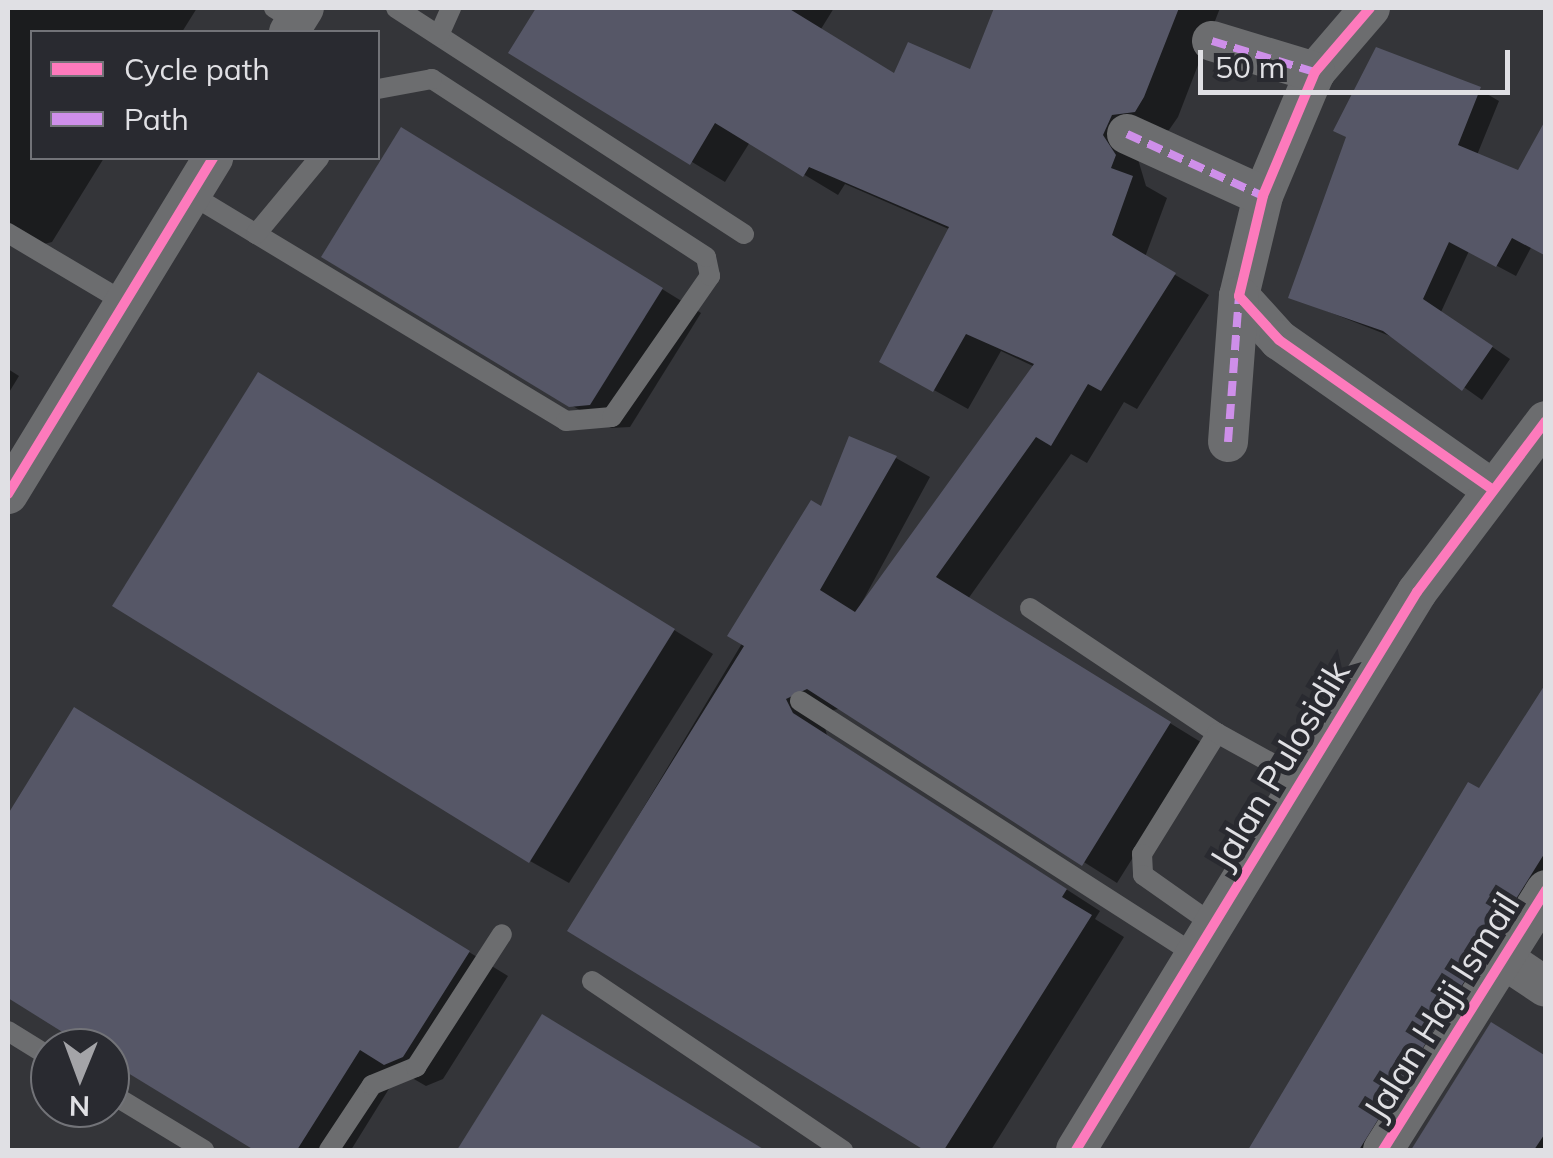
<!DOCTYPE html>
<html>
<head>
<meta charset="utf-8">
<style>
	body { margin:0 }
	#map { position:relative; width:1553px; height:1158px; overflow:hidden; background:#343539; font-family:Mulish,sans-serif }
	div>[style] { position:absolute }
	[style*='--x'] { left:calc(var(--x)*1px); top:calc(var(--y)*1px); width:calc(var(--w)*1px); rotate:calc(var(--a)*1deg) }
	.shadow>* { inset:0; background:#0007 }
	.building>* { inset:0; background:#565767 }
	.service>* { height:20px; margin:-10px; padding:0 10px; transform-origin:10px; border-radius:10px; background:#6c6d6f }
	.minor>* { height:40px; margin:-20px; padding:0 20px; transform-origin:20px; border-radius:20px; background:#6c6d6f }
	.quiet>* { height:8px; margin-top:-4px; transform-origin:0; background:repeating-linear-gradient(90deg,#ce8fe9 0 15px,transparent 0 23px) }
	.cycleway>* { height:10px; margin:-5px; padding:0 5px; transform-origin:5px; border-radius:5px; background:#fd7abc }
	span { translate:-50% -50%; white-space:nowrap; text-align:center; line-height:1.15; -webkit-text-stroke:10px #292a30; paint-order:stroke }
	.street-label { font-size:35px; color:#e0e0e4 }
	.frame { position:absolute; inset:0; border:10px solid #e0e0e4; pointer-events:none }
	.legend { position:absolute; left:30px; top:30px; width:350px; height:130px; box-sizing:border-box; background:#292a30; border:2px solid #727378; margin:0; padding:12px 18px; list-style:none; font-size:30px; color:#e0e0e4 }
	.legend li { display:flex; align-items:center; gap:20px; height:50px }
	.legend b { width:50px; border:2px solid #727378 }
	.north { position:absolute; left:30px; top:1028px; width:100px; height:100px; box-sizing:border-box; background:#292a30; border:2px solid #727378; border-radius:50%; rotate:181deg; font-size:28px; font-weight:700; line-height:40px; text-align:center; color:#e0e0e4 }
	.north::after { content:''; display:block; margin:auto; width:35px; height:45px; background:#a4a4a8; clip-path:polygon(50% 0,100% 100%,50% 72%,0 100%) }
	.scale { position:absolute; left:1198px; top:50px; width:312px; height:45px; box-sizing:border-box; border:5px solid #e0e0e4; border-top:0; padding-left:12px; font-size:30px; line-height:35px; white-space:nowrap; color:#e0e0e4; -webkit-text-stroke:8px #292a30; paint-order:stroke }
</style>
</head>
<body>
<div id="map">
	<div class="shadow">
		<i style="clip-path:polygon(8px 8px,197px 8px,182px 32px,32px 32px,32px 158px,104px 158px,52px 242px,40px 245px,8px 226px)"></i>
		<i style="clip-path:polygon(539px 8px,834px 8px,821px 29px,895px 76px,972px 73px,997px 8px,1220px 8px,1178px 117px,1169px 130px,1147px 134px,1137px 156px,1146px 186px,1167px 198px,1145px 257px,1209px 295px,1137px 409px,1124px 402px,1087px 463px,1071px 454px,968px 599px,1204px 744px,1117px 883px,841px 708px,821px 714px,827px 735px,1100px 911px,1095px 919px,1124px 937px,991px 1150px,928px 1150px,570px 930px,822px 510px,896px 458px,930px 477px,854px 617px,1035px 367px,1001px 351px,968px 409px,882px 361px,951px 230px,845px 184px,838px 195px,750px 142px,725px 182px,511px 52px)"></i>
		<i style="clip-path:polygon(1480px 90px,1499px 101px,1477px 155px,1519px 173px,1546px 124px,1546px 256px,1535px 240px,1516px 276px,1469px 251px,1441px 312px,1510px 359px,1482px 400px,1395px 338px,1291px 297px)"></i>
		<i style="clip-path:polygon(441px 153px,701px 313px,630px 427px,611px 428px,571px 405px)"></i>
		<i style="clip-path:polygon(8px 369px,19px 376px,8px 394px)"></i>
		<i style="clip-path:polygon(298px 398px,713px 654px,569px 883px,530px 861px)"></i>
		<i style="clip-path:polygon(1546px 688px,1546px 885px,1387px 1150px,1257px 1150px)"></i>
		<i style="clip-path:polygon(75px 710px,508px 976px,443px 1079px,426px 1086px,400px 1071px,351px 1150px,259px 1150px,110px 1059px,110px 1048px,93px 1048px,8px 996px,8px 818px)"></i>
		<i style="clip-path:polygon(543px 1017px,582px 1040px,762px 1150px,460px 1150px)"></i>
		<i style="clip-path:polygon(1492px 1025px,1546px 1056px,1546px 1150px,1414px 1150px)"></i>
	</div>
	<div class="building">
		<i style="clip-path:polygon(536px 8px,788px 8px,894px 73px,908px 42px,970px 69px,994px 8px,1179px 8px,1144px 97px,1135px 112px,1112px 115px,1103px 135px,1116px 155px,1111px 168px,1133px 176px,1112px 235px,1176px 273px,1101px 391px,1088px 384px,1051px 446px,1036px 437px,936px 577px,1171px 722px,1082px 866px,807px 689px,786px 699px,793px 713px,1067px 889px,1062px 897px,1092px 915px,944px 1150px,924px 1150px,567px 931px,744px 646px,727px 636px,811px 500px,821px 506px,849px 436px,897px 456px,820px 590px,855px 612px,1034px 364px,966px 334px,933px 392px,879px 362px,949px 227px,809px 167px,803px 177px,715px 123px,690px 165px,508px 53px)"></i>
		<i style="clip-path:polygon(1376px 47px,1481px 87px,1458px 145px,1518px 170px,1546px 119px,1546px 256px,1512px 238px,1496px 267px,1449px 242px,1423px 299px,1493px 346px,1462px 391px,1383px 331px,1288px 298px,1346px 137px,1333px 131px)"></i>
		<i style="clip-path:polygon(401px 127px,663px 288px,590px 405px,569px 407px,321px 257px)"></i>
		<i style="clip-path:polygon(258px 372px,675px 629px,529px 863px,112px 606px)"></i>
		<i style="clip-path:polygon(1546px 683px,1546px 851px,1359px 1150px,1248px 1150px,1468px 782px,1479px 788px)"></i>
		<i style="clip-path:polygon(74px 707px,470px 951px,403px 1057px,384px 1065px,360px 1050px,297px 1150px,254px 1150px,110px 1062px,110px 1048px,88px 1048px,8px 998px,8px 814px)"></i>
		<i style="clip-path:polygon(542px 1014px,765px 1150px,457px 1150px)"></i>
		<i style="clip-path:polygon(1491px 1022px,1546px 1056px,1546px 1132px,1534px 1150px,1411px 1150px)"></i>
	</div>
	<div class="service">
		<i style="--x:274;--y:8;--w:26;--a:31"></i>
		<i style="--x:396;--y:8;--w:415;--a:33"></i>
		<i style="--x:439;--y:35;--w:30;--a:-66"></i>
		<i style="--x:190;--y:194;--w:439;--a:31.1"></i>
		<i style="--x:566;--y:421;--w:46;--a:-5"></i>
		<i style="--x:612;--y:417;--w:172;--a:-55.2"></i>
		<i style="--x:710;--y:276;--w:19;--a:-102"></i>
		<i style="--x:706;--y:257;--w:327;--a:-147"></i>
		<i style="--x:432;--y:79;--w:55;--a:169.5"></i>
		<i style="--x:8;--y:233;--w:135;--a:30.7"></i>
		<i style="--x:256;--y:234;--w:99;--a:-50.3"></i>
		<i style="--x:1030;--y:608;--w:225;--a:33.8"></i>
		<i style="--x:1217;--y:733;--w:142;--a:121.8"></i>
		<i style="--x:1142;--y:854;--w:21;--a:87"></i>
		<i style="--x:1143;--y:875;--w:87;--a:35.2"></i>
		<i style="--x:800;--y:701;--w:470;--a:32.7"></i>
		<i style="--x:1217;--y:733;--w:97;--a:28.9"></i>
		<i style="--x:592;--y:981;--w:303;--a:34"></i>
		<i style="--x:8;--y:1031;--w:49;--a:31.8"></i>
		<i style="--x:110;--y:1093;--w:110;--a:31.2"></i>
		<i style="--x:329;--y:1150;--w:78;--a:-56.5"></i>
		<i style="--x:372;--y:1085;--w:48;--a:-22.2"></i>
		<i style="--x:416;--y:1067;--w:158;--a:-57.1"></i>
	</div>
	<div class="minor">
		<i style="--x:1370;--y:8;--w:84;--a:130.7"></i>
		<i style="--x:1315;--y:72;--w:134;--a:112.8"></i>
		<i style="--x:1263;--y:196;--w:103;--a:103.5"></i>
		<i style="--x:1239;--y:296;--w:59;--a:47.7"></i>
		<i style="--x:1279;--y:340;--w:258;--a:35"></i>
		<i style="--x:289;--y:32;--w:28;--a:-58"></i>
		<i style="--x:1212;--y:41;--w:108;--a:16.8"></i>
		<i style="--x:1127;--y:134;--w:149;--a:24.5"></i>
		<i style="--x:1228;--y:442;--w:146;--a:-85.7"></i>
		<i style="--x:8;--y:494;--w:394;--a:-58.6"></i>
		<i style="--x:1504;--y:959;--w:50;--a:33.7"></i>
		<i style="--x:1076;--y:1150;--w:654;--a:-58.57"></i>
		<i style="--x:1417;--y:592;--w:214;--a:-53"></i>
		<i style="--x:1383;--y:1150;--w:307;--a:-57.9"></i>
	</div>
	<div class="quiet">
		<i style="--x:1212;--y:41;--w:108;--a:16.8"></i>
		<i style="--x:1127;--y:134;--w:149;--a:24.5"></i>
		<i style="--x:1228;--y:442;--w:146;--a:-85.7"></i>
	</div>
	<div class="cycleway">
		<i style="--x:1370;--y:8;--w:84;--a:130.7"></i>
		<i style="--x:1315;--y:72;--w:134;--a:112.8"></i>
		<i style="--x:1263;--y:196;--w:103;--a:103.5"></i>
		<i style="--x:1239;--y:296;--w:59;--a:47.7"></i>
		<i style="--x:1279;--y:340;--w:258;--a:35"></i>
		<i style="--x:8;--y:494;--w:394;--a:-58.6"></i>
		<i style="--x:1076;--y:1150;--w:654;--a:-58.57"></i>
		<i style="--x:1417;--y:592;--w:214;--a:-53"></i>
		<i style="--x:1383;--y:1150;--w:307;--a:-57.9"></i>
	</div>
	<div class="street-label">
		<span style="left:1279px;top:765px;rotate:-59deg">Jalan Pulosidik</span>
		<span style="left:1441px;top:1006px;rotate:-58deg">Jalan Haji Ismail</span>
	</div>
	<div class="frame"></div>
	<ul class="legend">
	<li><b style="height:12px;background:#fd7abc"></b>Cycle path</li>
	<li><b style="height:12px;background:#ce8fe9"></b>Path</li>
	</ul>
	<div class="north">N</div>
	<div class="scale">50 m</div>
</div>
</body>
</html>
